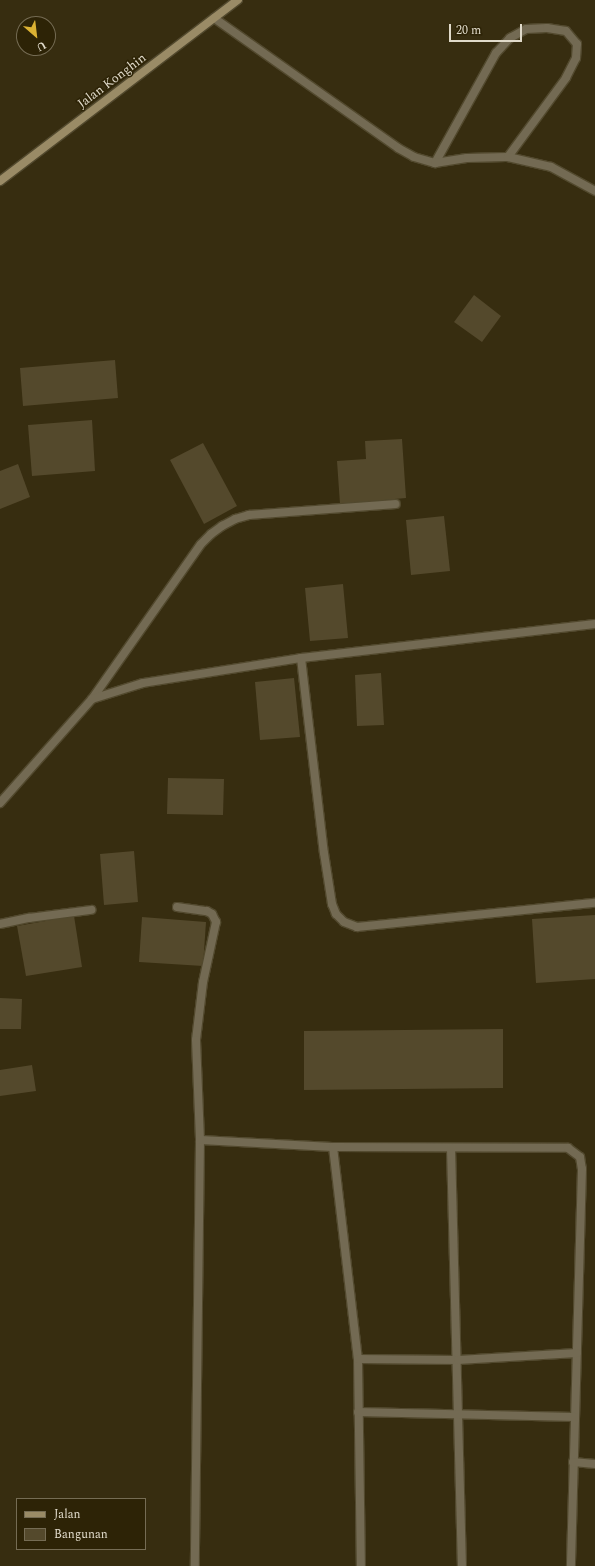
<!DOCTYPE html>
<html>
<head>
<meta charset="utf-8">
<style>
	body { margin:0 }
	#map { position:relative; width:595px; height:1566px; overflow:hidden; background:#372d10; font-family:Spectral,serif }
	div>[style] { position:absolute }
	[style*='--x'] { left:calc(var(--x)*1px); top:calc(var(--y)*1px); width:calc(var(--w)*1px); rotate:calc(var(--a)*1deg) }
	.building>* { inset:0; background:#54492c }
	.roads { filter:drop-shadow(1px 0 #52492e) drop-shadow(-1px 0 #52492e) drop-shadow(0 1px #52492e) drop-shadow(0 -1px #52492e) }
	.lane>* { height:8px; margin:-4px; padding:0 4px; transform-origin:4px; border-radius:4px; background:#736a53 }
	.street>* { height:8px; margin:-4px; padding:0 4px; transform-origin:4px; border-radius:4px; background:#736a53 }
	.secondary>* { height:8px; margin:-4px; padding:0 4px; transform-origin:4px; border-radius:4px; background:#9a8b66 }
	span { translate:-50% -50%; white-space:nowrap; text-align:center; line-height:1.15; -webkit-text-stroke:3px #2d2306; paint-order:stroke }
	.street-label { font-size:13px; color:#e0daca }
	.legend { position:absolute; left:16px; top:1498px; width:130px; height:52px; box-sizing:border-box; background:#2d2306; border:1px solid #756c54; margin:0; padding:5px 7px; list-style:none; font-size:12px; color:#e0daca }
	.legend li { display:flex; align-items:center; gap:8px; height:20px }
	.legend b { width:20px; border:1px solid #756c54 }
	.north { position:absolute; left:16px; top:16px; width:40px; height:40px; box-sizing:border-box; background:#2d2306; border:1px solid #756c54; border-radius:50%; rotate:152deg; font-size:11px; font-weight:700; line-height:16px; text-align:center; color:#e0daca }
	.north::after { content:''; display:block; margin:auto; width:14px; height:18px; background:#dcb233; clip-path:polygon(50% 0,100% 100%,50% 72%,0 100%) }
	.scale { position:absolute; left:449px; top:24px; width:73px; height:18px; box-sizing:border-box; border:2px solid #e0daca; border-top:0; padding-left:5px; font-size:12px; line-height:14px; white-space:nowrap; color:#e0daca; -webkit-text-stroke:3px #2d2306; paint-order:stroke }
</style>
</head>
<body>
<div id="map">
	<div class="building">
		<i style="clip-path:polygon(474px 295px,501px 316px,482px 342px,454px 322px)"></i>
		<i style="clip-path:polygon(115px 360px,118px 398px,23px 406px,20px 368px)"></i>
		<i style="clip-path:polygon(92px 420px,95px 471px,32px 476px,28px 425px)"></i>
		<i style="clip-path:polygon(402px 439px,406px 498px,340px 504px,337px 461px,366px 459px,365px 441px)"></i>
		<i style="clip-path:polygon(203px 443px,237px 506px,204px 524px,170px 460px)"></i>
		<i style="clip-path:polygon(18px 464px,30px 497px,0 509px,0 471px)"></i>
		<i style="clip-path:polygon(444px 516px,450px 571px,411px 575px,406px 520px)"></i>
		<i style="clip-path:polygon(343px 584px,348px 638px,310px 641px,305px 588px)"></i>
		<i style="clip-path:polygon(381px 673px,384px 725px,357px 726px,355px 675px)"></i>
		<i style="clip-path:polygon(294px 678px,300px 737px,260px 740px,255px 682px)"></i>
		<i style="clip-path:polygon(168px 778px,224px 779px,223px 815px,167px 814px)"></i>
		<i style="clip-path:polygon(134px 851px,138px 902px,104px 905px,100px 854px)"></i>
		<i style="clip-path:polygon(595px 915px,595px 979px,536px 983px,532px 919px)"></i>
		<i style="clip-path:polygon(74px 916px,82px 967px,26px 976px,17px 926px)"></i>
		<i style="clip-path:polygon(142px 917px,206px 922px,203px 966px,139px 962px)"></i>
		<i style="clip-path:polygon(0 998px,22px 999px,21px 1029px,0 1029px)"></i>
		<i style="clip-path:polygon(503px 1029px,503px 1088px,304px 1090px,304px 1031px)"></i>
		<i style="clip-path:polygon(32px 1065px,36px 1091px,0 1096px,0 1070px)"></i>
	</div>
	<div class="roads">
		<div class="lane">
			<i style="--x:435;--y:163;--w:126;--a:-61"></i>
			<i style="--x:496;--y:53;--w:21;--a:-47"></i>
			<i style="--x:510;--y:38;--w:18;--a:-29"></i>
			<i style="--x:526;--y:29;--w:21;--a:-3"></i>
			<i style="--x:547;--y:28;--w:19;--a:9"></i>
			<i style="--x:566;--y:31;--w:17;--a:50"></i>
			<i style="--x:577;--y:44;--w:14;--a:94"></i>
			<i style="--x:576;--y:58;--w:22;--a:117"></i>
			<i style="--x:566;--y:78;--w:98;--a:126.3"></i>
		</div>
		<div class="street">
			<i style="--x:214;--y:18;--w:225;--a:35.2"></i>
			<i style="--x:398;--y:148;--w:18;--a:29"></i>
			<i style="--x:414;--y:157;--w:22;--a:16"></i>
			<i style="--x:435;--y:163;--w:32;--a:-9"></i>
			<i style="--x:467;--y:158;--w:41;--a:-1.4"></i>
			<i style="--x:508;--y:157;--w:44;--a:13.1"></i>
			<i style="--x:551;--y:167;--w:50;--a:28.6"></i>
			<i style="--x:301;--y:658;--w:196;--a:83.3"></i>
			<i style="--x:324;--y:853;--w:52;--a:81.1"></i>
			<i style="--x:332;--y:904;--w:11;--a:68"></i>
			<i style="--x:336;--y:914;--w:11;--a:45"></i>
			<i style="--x:344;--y:922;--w:14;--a:21"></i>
			<i style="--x:357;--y:927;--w:239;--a:-5.8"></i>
			<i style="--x:92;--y:699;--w:189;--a:-54.9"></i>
			<i style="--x:201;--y:544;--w:14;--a:-45"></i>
			<i style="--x:211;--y:534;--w:14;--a:-36"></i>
			<i style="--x:222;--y:526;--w:15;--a:-28"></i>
			<i style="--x:235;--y:519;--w:15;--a:-16"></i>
			<i style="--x:249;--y:515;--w:147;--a:-4.3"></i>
			<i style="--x:0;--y:803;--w:139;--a:-48.5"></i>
			<i style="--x:92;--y:699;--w:53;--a:-17.4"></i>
			<i style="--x:143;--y:683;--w:160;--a:-9"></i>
			<i style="--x:301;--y:658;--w:296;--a:-6.6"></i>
			<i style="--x:177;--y:907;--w:30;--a:8"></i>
			<i style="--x:207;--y:911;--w:6;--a:31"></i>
			<i style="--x:212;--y:914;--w:9;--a:63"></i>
			<i style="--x:216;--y:922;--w:61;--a:102.2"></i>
			<i style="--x:203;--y:982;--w:58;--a:96.9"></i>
			<i style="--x:196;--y:1040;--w:100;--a:87.7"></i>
			<i style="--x:200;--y:1140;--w:426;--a:90.7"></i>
			<i style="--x:0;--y:924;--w:30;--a:-12"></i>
			<i style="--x:29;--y:918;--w:63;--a:-7.4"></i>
			<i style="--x:200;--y:1140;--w:133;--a:3"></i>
			<i style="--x:333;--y:1147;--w:213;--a:83.3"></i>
			<i style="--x:358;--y:1359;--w:207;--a:89.2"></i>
			<i style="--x:333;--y:1147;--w:235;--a:0.2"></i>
			<i style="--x:568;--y:1148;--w:15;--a:37"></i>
			<i style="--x:580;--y:1157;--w:12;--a:81"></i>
			<i style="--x:582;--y:1169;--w:397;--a:91.6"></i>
			<i style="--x:451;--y:1148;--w:418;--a:88.5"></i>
			<i style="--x:358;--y:1359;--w:100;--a:0.6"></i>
			<i style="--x:458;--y:1360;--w:119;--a:-3.4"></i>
			<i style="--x:358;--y:1412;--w:217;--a:1.3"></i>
			<i style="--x:573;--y:1462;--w:22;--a:5"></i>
		</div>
		<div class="secondary">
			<i style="--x:0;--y:181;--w:299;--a:-37.3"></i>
		</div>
	</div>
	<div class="street-label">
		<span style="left:112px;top:81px;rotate:-37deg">Jalan Konghin</span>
	</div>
	<ul class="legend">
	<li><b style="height:5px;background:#9a8b66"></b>Jalan</li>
	<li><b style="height:11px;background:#54492c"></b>Bangunan</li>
	</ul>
	<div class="north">U</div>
	<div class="scale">20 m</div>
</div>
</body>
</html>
